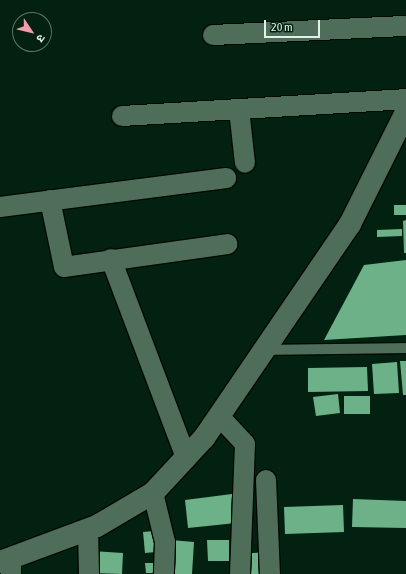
<!DOCTYPE html>
<html>
<head>
<meta charset="utf-8">
<style>
	body { margin:0 }
	#map { position:relative; width:406px; height:574px; overflow:hidden; background:#022111; font-family:"Asap Condensed","Noto Sans Devanagari",sans-serif }
	div>[style] { position:absolute }
	[style*='--x'] { left:calc(var(--x)*1px); top:calc(var(--y)*1px); width:calc(var(--w)*1px); rotate:calc(var(--a)*1deg) }
	.building>* { inset:0; background:#6db189 }
	.roads { filter:drop-shadow(1px 0 #000902) drop-shadow(-1px 0 #000902) drop-shadow(0 1px #000902) drop-shadow(0 -1px #000902) }
	.lane>* { height:10px; margin:-5px; padding:0 5px; transform-origin:5px; border-radius:5px; background:#4e6e5a }
	.street>* { height:20px; margin:-10px; padding:0 10px; transform-origin:10px; border-radius:10px; background:#4e6e5a }
	.secondary>* { height:22px; margin:-11px; padding:0 11px; transform-origin:11px; border-radius:11px; background:#4e6e5a }
	span { translate:-50% -50%; white-space:nowrap; text-align:center; line-height:1.15; -webkit-text-stroke:4px #022111; paint-order:stroke }
	.north { position:absolute; left:12px; top:12px; width:40px; height:40px; box-sizing:border-box; background:#022111; border:1px solid #5b7567; border-radius:50%; rotate:125deg; font-size:11px; font-weight:700; line-height:16px; text-align:center; color:#e0f2e7 }
	.north::after { content:''; display:block; margin:auto; width:14px; height:18px; background:#f39aab; clip-path:polygon(50% 0,100% 100%,50% 72%,0 100%) }
	.scale { position:absolute; left:264px; top:20px; width:56px; height:18px; box-sizing:border-box; border:2px solid #e0f2e7; border-top:0; padding-left:5px; font-size:12px; line-height:14px; white-space:nowrap; color:#e0f2e7; -webkit-text-stroke:3px #022111; paint-order:stroke }
</style>
</head>
<body>
<div id="map">
	<div class="building">
		<i style="clip-path:polygon(394px 205px,406px 205px,406px 215px,394px 215px)"></i>
		<i style="clip-path:polygon(406px 220px,406px 253px,404px 253px,403px 221px)"></i>
		<i style="clip-path:polygon(402px 229px,402px 236px,377px 237px,377px 230px)"></i>
		<i style="clip-path:polygon(406px 260px,406px 335px,324px 340px,364px 265px)"></i>
		<i style="clip-path:polygon(400px 361px,406px 361px,406px 395px,403px 395px)"></i>
		<i style="clip-path:polygon(397px 362px,399px 393px,374px 394px,372px 364px)"></i>
		<i style="clip-path:polygon(367px 367px,368px 391px,308px 392px,308px 368px)"></i>
		<i style="clip-path:polygon(338px 394px,340px 413px,316px 416px,313px 397px)"></i>
		<i style="clip-path:polygon(344px 396px,370px 396px,370px 414px,344px 414px)"></i>
		<i style="clip-path:polygon(232px 494px,236px 523px,188px 528px,185px 500px)"></i>
		<i style="clip-path:polygon(353px 499px,406px 501px,406px 528px,352px 527px)"></i>
		<i style="clip-path:polygon(343px 505px,344px 532px,285px 534px,284px 507px)"></i>
		<i style="clip-path:polygon(154px 531px,156px 552px,145px 553px,143px 532px)"></i>
		<i style="clip-path:polygon(171px 540px,194px 542px,192px 574px,169px 574px)"></i>
		<i style="clip-path:polygon(207px 540px,229px 540px,229px 561px,208px 561px)"></i>
		<i style="clip-path:polygon(92px 551px,123px 553px,122px 574px,91px 573px)"></i>
		<i style="clip-path:polygon(265px 552px,266px 574px,245px 574px,243px 554px)"></i>
		<i style="clip-path:polygon(145px 563px,157px 563px,157px 573px,146px 573px)"></i>
	</div>
	<div class="roads">
		<div class="lane">
			<i style="--x:264;--y:350;--w:142;--a:-0.8"></i>
		</div>
		<div class="street">
			<i style="--x:213;--y:35;--w:193;--a:-2.7"></i>
			<i style="--x:239;--y:109;--w:54;--a:83.7"></i>
			<i style="--x:122;--y:116;--w:285;--a:-3.4"></i>
			<i style="--x:50;--y:200;--w:68;--a:78.2"></i>
			<i style="--x:64;--y:267;--w:165;--a:-8"></i>
			<i style="--x:0;--y:207;--w:228;--a:-7.3"></i>
			<i style="--x:111;--y:259;--w:213;--a:69.3"></i>
			<i style="--x:219;--y:416;--w:38;--a:47"></i>
			<i style="--x:245;--y:444;--w:130;--a:92.2"></i>
			<i style="--x:266;--y:480;--w:94;--a:87.6"></i>
			<i style="--x:153;--y:493;--w:50;--a:76.2"></i>
			<i style="--x:165;--y:542;--w:32;--a:92"></i>
			<i style="--x:88;--y:529;--w:45;--a:88.7"></i>
			<i style="--x:11;--y:574;--w:16;--a:-90"></i>
		</div>
		<div class="secondary">
			<i style="--x:0;--y:562;--w:103;--a:-20.4"></i>
			<i style="--x:97;--y:526;--w:65;--a:-30.5"></i>
			<i style="--x:153;--y:493;--w:75;--a:-47.2"></i>
			<i style="--x:204;--y:438;--w:259;--a:-55.7"></i>
			<i style="--x:350;--y:224;--w:125;--a:-63.4"></i>
		</div>
	</div>
	<div class="north">उ</div>
	<div class="scale">20 m</div>
</div>
</body>
</html>
